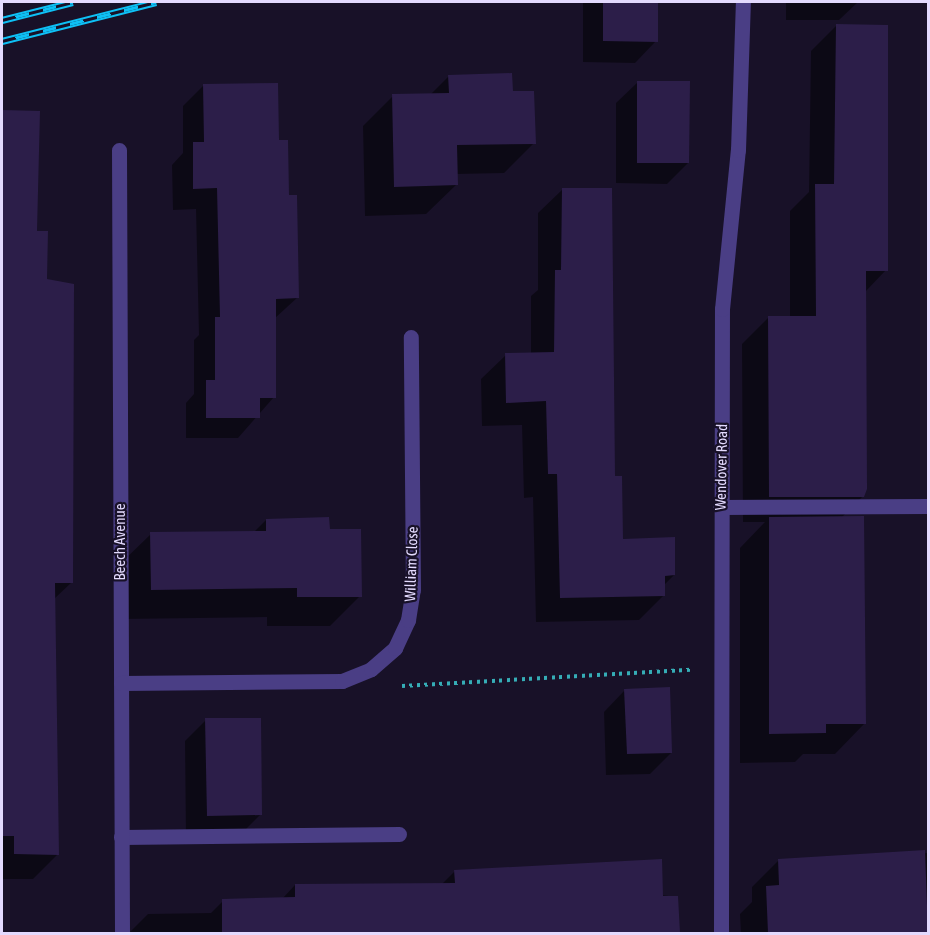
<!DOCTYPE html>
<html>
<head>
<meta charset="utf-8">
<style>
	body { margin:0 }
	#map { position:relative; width:930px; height:935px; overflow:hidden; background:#181128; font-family:"Asap Condensed",sans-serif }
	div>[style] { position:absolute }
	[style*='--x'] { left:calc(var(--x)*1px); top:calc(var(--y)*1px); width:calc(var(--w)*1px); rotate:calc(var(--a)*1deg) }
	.shadow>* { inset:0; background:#0007 }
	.building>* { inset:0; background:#2c1e49 }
	.path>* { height:4px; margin-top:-2px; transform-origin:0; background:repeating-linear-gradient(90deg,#35adb6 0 3px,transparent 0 7.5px) }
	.service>* { height:15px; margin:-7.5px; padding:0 7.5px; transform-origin:7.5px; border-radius:7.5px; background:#4a3e85 }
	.minor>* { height:15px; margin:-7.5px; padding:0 7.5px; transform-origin:7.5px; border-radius:7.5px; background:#4a3e85 }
	.rail>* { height:7px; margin-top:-3.5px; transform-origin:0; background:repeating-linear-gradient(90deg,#181128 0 14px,#0ec0f5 0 28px); box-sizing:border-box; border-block:2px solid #0ec0f5 }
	span { translate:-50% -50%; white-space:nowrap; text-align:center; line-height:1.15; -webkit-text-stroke:4.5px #181128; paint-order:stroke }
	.street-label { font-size:15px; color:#e3dafe }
	.frame { position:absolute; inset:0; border:3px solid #e3dafe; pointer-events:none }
</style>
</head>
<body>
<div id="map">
	<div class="shadow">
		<i style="clip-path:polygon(583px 2px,657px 2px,656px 41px,635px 63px,583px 62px)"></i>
		<i style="clip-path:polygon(786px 2px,858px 2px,839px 20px,786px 20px)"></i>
		<i style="clip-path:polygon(837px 25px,886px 270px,865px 292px,863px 496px,841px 518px,864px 724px,835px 754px,803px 754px,795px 762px,740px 763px,740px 548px,765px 522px,743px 522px,742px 344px,768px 318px,790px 318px,790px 211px,809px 192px,811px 51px)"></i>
		<i style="clip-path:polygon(449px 76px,511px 93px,534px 143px,504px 173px,456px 174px,456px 185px,426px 214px,365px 216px,363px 126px,393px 96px,430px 95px)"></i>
		<i style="clip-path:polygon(638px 82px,688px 163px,667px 184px,616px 183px,616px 103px)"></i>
		<i style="clip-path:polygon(204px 85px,278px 142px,288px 197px,298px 297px,274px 319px,274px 397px,238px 438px,186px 438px,186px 403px,194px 394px,194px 340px,199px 335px,196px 209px,173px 210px,172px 165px,183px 153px,183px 106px)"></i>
		<i style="clip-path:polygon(2px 112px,38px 112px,36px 232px,46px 281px,72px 582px,53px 600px,58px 854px,33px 879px,2px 879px)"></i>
		<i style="clip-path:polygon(563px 189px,622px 540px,674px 575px,664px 585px,664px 595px,639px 620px,536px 622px,533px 497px,524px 498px,522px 425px,482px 426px,481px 379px,506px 355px,531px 354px,531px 296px,538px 290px,538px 213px)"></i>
		<i style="clip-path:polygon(266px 520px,328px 531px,360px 596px,330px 626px,267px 626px,267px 617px,122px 619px,121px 563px,151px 534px,254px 532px)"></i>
		<i style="clip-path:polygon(625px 690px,671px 753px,650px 774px,606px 775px,604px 712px)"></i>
		<i style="clip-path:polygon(206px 720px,260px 815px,239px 836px,186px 837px,185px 741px)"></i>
		<i style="clip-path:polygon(928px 853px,928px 934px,741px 934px,740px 914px,752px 902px,752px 887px,779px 860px)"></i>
		<i style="clip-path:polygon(455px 871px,677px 897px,678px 934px,128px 934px,148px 914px,211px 913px,223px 901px,282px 899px,295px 885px,442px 884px)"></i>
	</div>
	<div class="building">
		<i style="clip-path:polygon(603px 2px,658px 2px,658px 42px,603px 41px)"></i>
		<i style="clip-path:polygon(836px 24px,888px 25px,888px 271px,866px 271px,867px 489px,864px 497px,769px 497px,768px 316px,816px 316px,815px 184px,834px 184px)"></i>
		<i style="clip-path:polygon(512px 73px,513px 91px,534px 91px,536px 144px,457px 145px,458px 185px,394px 187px,392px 94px,449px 93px,448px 75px)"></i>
		<i style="clip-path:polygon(637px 81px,690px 81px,689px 163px,637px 163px)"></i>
		<i style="clip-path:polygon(278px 83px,279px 140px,288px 140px,289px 195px,297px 195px,299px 298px,276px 299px,276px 398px,260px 398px,260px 418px,206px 418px,206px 380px,215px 380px,215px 317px,220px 317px,217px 188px,193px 189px,193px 142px,204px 142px,203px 84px)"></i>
		<i style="clip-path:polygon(2px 110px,40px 111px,37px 231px,48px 231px,47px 279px,74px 284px,73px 583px,55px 583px,59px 855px,14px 854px,14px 836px,2px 836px)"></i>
		<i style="clip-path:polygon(562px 188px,612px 188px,615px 476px,622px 476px,623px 539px,675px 537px,675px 575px,665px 576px,665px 596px,560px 598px,557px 474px,548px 474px,546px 401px,506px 403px,505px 353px,554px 352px,555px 270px,561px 270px)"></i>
		<i style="clip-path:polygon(864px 516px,866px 724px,826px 724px,826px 733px,769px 734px,769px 517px)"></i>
		<i style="clip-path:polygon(329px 517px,330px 529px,361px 529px,362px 597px,297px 597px,297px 588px,151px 590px,150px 532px,266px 531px,266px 519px)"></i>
		<i style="clip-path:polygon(670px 687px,672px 753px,627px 754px,624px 689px)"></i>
		<i style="clip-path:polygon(205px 718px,261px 718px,262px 815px,207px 816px)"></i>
		<i style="clip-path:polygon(925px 850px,928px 933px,768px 933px,766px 886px,779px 885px,778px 859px)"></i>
		<i style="clip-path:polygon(662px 859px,663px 896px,678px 896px,680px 933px,222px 933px,222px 899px,295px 897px,295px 884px,455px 883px,454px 870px)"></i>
	</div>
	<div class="path">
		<i style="--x:402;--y:686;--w:289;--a:-3.2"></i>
	</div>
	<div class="service">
		<i style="--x:720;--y:507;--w:208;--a:-0.3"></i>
		<i style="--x:121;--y:837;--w:278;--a:-0.6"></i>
	</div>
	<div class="minor">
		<i style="--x:119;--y:150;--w:784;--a:89.78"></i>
		<i style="--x:121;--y:683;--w:221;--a:-0.5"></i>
		<i style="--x:342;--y:681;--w:31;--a:-22"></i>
		<i style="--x:371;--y:669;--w:32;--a:-41"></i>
		<i style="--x:395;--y:648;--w:31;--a:-65"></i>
		<i style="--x:408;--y:620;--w:30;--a:-81"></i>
		<i style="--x:413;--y:590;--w:253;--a:-90.5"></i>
		<i style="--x:721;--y:934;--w:625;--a:-89.91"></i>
		<i style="--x:722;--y:309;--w:160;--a:-84.3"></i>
		<i style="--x:738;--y:150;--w:148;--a:-88.1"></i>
	</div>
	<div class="rail">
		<i style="--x:2;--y:20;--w:73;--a:-14.2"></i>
		<i style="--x:2;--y:41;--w:159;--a:-14.2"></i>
	</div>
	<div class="street-label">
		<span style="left:721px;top:467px;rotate:-89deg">Wendover Road</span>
		<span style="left:120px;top:542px;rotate:-90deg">Beech Avenue</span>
		<span style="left:411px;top:564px;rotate:-88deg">William Close</span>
	</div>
	<div class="frame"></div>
</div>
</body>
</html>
